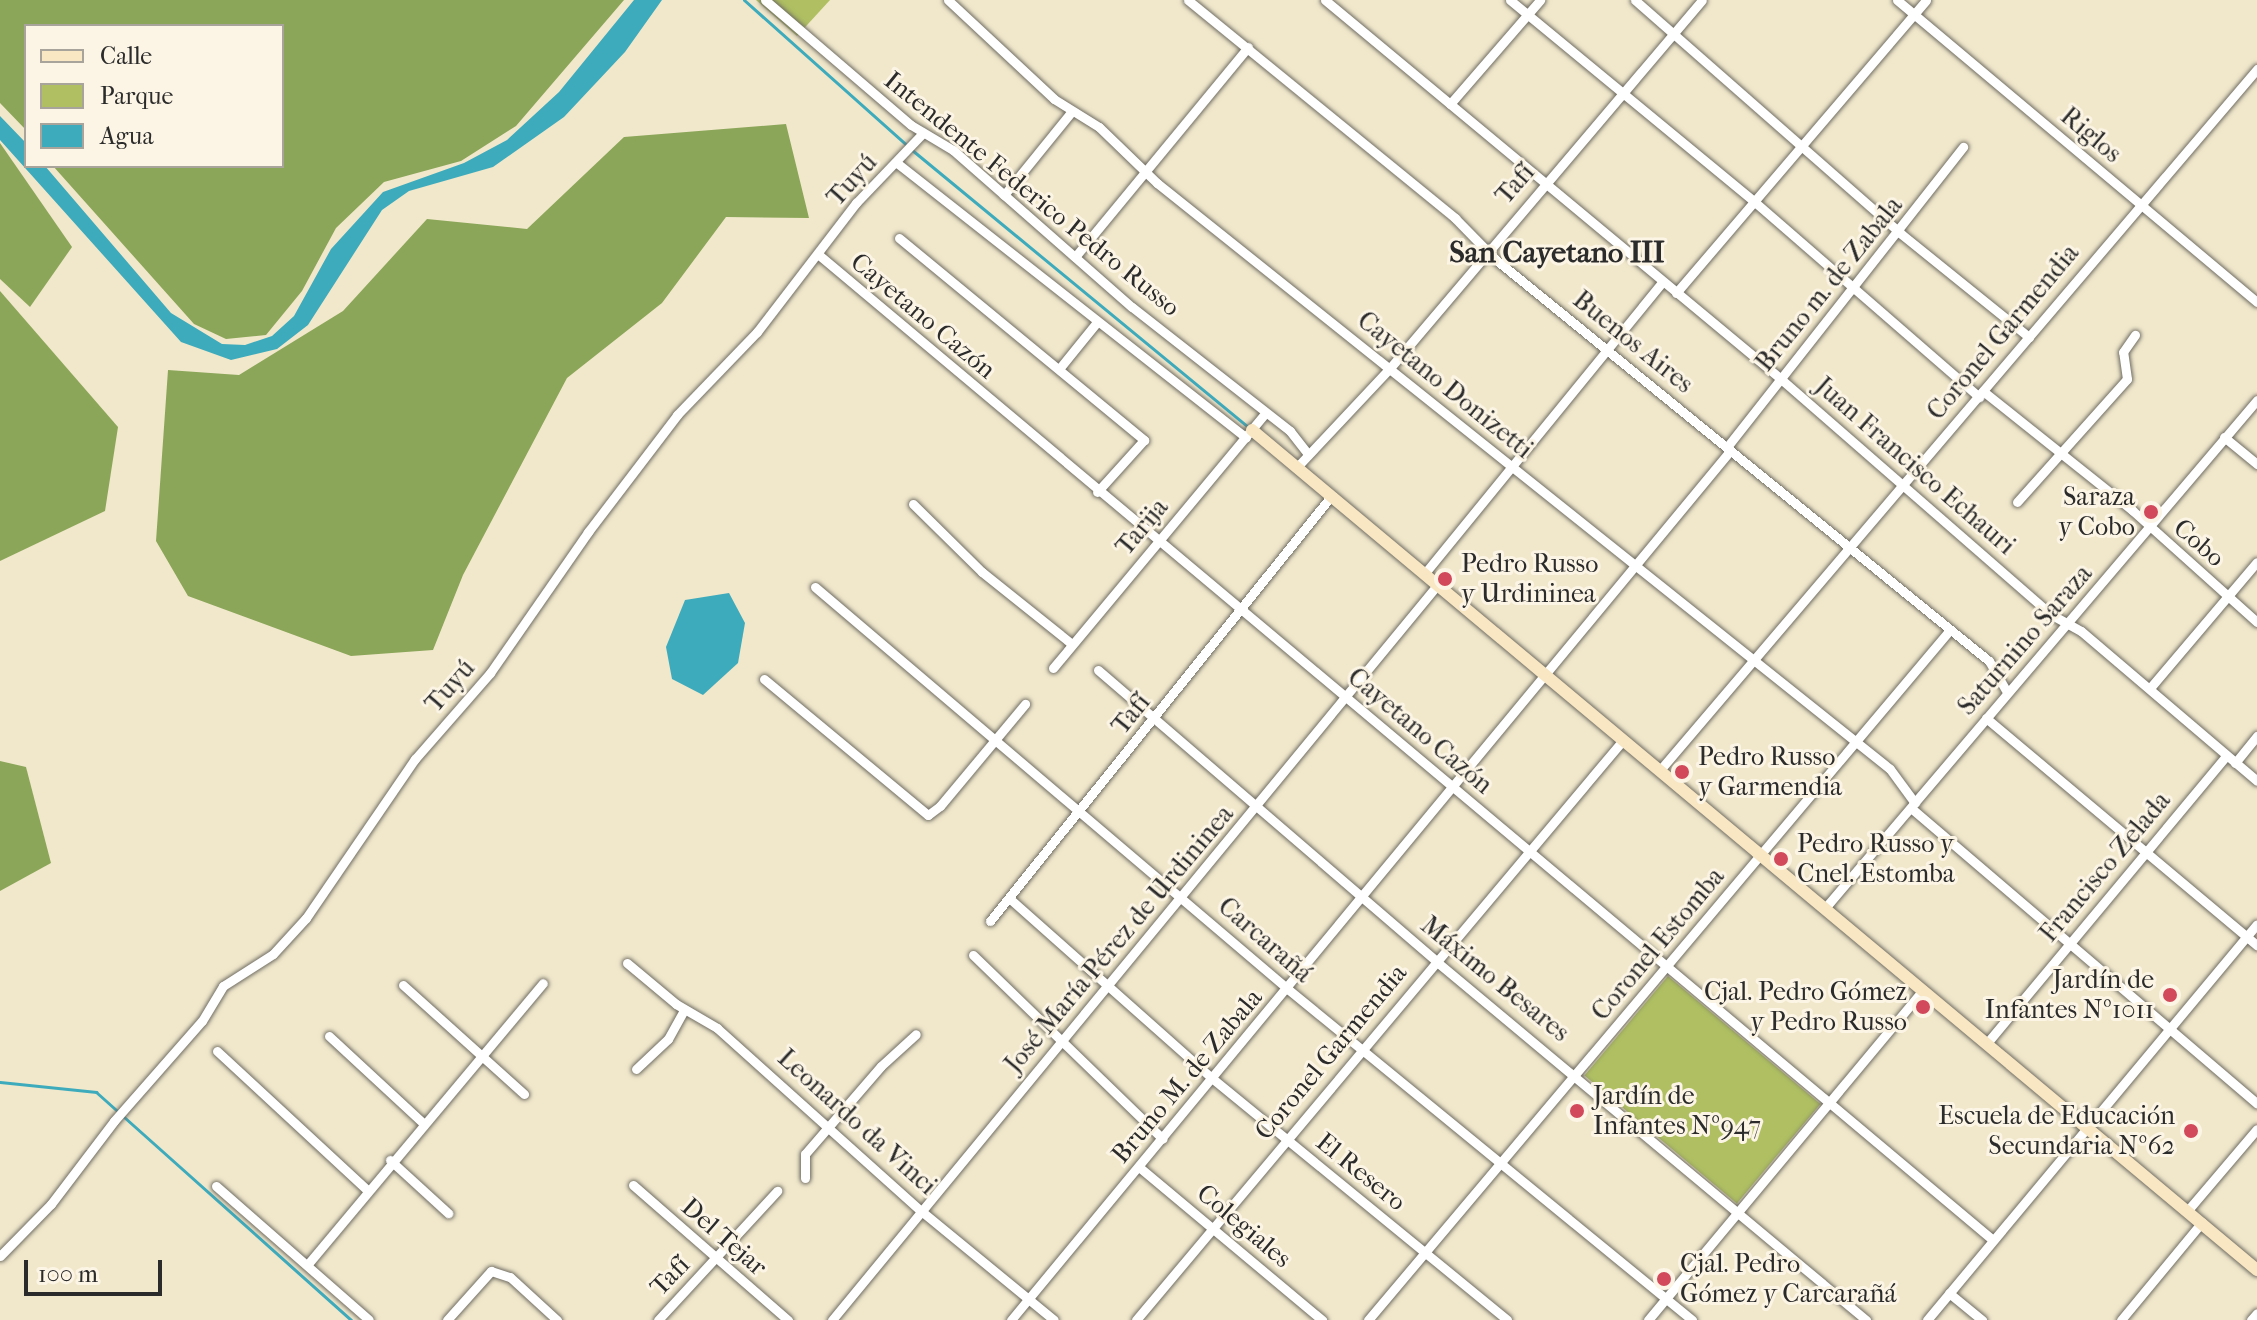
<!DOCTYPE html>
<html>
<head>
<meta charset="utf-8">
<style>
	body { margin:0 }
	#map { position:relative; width:2257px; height:1320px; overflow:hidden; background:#f1e8cc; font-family:"IM FELL French Canon",serif }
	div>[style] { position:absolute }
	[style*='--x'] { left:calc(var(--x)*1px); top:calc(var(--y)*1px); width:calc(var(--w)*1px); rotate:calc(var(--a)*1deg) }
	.green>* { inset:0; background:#afbf62; transform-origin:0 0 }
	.forest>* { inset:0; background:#8ba658 }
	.water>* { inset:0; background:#3eabbc }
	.stream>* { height:3px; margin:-1.5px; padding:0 1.5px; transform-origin:1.5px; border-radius:1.5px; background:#3eabbc }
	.roads { filter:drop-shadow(0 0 2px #706d63) drop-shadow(0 0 2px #706d63) }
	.street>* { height:9px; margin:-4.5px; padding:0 4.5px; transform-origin:4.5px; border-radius:4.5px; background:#fff }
	.secondary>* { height:12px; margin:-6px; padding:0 6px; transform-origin:6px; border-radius:6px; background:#f9e7c3 }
	.dots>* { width:22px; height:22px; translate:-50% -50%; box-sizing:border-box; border:4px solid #fcf5e5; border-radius:50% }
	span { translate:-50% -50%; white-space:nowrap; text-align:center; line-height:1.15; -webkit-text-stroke:6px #fcf5e5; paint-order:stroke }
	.street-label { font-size:26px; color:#2b2b2b }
	.poi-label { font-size:26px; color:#2b2b2b }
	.right { translate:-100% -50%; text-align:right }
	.left { translate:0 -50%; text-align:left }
	.quarter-label { font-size:30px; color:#2b2b2b; font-weight:700 }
	.legend { position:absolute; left:24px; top:24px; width:260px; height:144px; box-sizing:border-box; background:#fcf5e5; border:2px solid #a8a49b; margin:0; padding:10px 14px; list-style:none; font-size:24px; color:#2b2b2b }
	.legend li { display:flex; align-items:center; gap:16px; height:40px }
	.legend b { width:40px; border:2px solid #a8a49b }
	.scale { position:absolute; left:24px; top:1260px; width:138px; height:36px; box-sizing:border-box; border:4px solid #2b2b2b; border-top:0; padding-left:10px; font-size:24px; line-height:28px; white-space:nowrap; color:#2b2b2b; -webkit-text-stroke:6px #fcf5e5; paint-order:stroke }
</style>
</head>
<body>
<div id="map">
	<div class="green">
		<div style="clip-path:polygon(756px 0,830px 0,797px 36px)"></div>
		<div style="left:1668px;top:976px;width:199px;height:130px;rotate:40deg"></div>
	</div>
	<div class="forest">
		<div style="clip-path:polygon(0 0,624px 0,516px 126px,461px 161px,384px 182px,336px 228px,302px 291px,266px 335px,226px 339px,194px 324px,53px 166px,282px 166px,282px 26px,26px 26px,26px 130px,0 103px)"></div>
		<div style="clip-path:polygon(786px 124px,809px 218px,726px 217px,662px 303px,567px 378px,463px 575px,433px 650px,351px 656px,188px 596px,156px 541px,168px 370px,239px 375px,343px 311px,427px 219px,527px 229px,624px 137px)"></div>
		<div style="clip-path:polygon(0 143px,72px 247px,30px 307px,0 279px)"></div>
		<div style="clip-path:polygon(0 291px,118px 427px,105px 511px,0 561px)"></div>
		<div style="clip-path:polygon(0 761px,26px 767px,51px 863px,0 891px)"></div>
	</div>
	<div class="water">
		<div style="clip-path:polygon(634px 0,662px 0,625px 52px,564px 117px,493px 167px,409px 191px,382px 210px,308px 325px,277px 349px,231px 360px,181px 342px,0 140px,0 116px,26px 143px,26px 166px,45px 166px,171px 313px,222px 344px,245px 345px,272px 336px,294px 316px,331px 249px,383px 192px,464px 163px,507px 140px,559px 92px)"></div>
		<div style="clip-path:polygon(729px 593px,745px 623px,738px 663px,703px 695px,672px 679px,666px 647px,685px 600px)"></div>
	</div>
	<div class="stream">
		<div style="--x:744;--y:0;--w:218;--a:41.7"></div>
		<div style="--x:912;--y:150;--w:437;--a:39.5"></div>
		<div style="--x:0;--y:1082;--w:97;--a:5.9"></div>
		<div style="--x:96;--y:1092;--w:342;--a:41.8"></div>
	</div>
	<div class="roads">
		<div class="street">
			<div style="--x:765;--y:0;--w:192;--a:40.6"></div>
			<div style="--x:911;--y:125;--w:49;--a:30.8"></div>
			<div style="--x:953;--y:150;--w:238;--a:41.3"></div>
			<div style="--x:1132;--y:307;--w:201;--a:38.1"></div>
			<div style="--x:1290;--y:431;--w:28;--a:52"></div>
			<div style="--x:948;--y:0;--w:145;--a:43"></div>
			<div style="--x:1054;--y:99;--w:53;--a:31.9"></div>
			<div style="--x:1099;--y:127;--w:81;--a:44"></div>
			<div style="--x:1157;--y:183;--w:938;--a:38.64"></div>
			<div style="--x:1890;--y:769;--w:42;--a:53.7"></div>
			<div style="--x:1188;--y:0;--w:345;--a:39.2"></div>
			<div style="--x:1455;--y:218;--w:57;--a:45.7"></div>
			<div style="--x:1495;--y:259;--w:637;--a:39.14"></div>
			<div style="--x:1989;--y:661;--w:36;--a:60"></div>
			<div style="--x:1325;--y:0;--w:593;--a:39.73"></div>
			<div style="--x:1781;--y:379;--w:359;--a:41.1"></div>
			<div style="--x:2052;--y:615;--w:33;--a:29"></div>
			<div style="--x:2081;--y:631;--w:231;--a:40.4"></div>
			<div style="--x:1510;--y:0;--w:319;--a:39.5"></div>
			<div style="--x:1756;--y:203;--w:296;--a:41"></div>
			<div style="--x:1635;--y:0;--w:353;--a:41.3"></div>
			<div style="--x:1900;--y:233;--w:166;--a:38.9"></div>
			<div style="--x:1897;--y:0;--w:470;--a:40"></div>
			<div style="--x:1450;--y:104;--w:138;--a:-49.1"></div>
			<div style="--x:897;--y:163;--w:444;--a:38.2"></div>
			<div style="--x:1004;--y:195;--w:108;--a:-51"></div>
			<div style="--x:899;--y:238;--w:318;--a:39.5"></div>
			<div style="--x:1144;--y:440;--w:70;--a:132.1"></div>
			<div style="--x:819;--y:255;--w:1532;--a:40"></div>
			<div style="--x:1075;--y:257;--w:272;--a:-50.5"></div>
			<div style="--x:1676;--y:293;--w:385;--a:-49.5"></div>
			<div style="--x:1059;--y:369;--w:60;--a:-51"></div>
			<div style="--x:1983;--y:391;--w:191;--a:38.6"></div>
			<div style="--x:2132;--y:510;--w:168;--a:41.9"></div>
			<div style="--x:2224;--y:437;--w:43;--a:39.3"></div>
			<div style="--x:1727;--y:447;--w:382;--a:-51.8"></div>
			<div style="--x:1297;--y:467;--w:136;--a:-46.8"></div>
			<div style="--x:1390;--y:368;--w:482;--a:-49.7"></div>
			<div style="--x:2017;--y:502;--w:165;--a:-48.2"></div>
			<div style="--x:2127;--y:379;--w:27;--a:-98"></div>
			<div style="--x:2123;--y:352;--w:21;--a:-55"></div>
			<div style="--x:913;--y:504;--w:97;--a:44.6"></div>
			<div style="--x:982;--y:572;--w:115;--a:38.7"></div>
			<div style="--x:1425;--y:573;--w:375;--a:-50.8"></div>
			<div style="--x:815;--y:587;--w:622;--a:40.37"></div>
			<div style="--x:1289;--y:990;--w:521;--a:39.31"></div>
			<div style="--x:1053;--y:668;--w:331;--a:-50.2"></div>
			<div style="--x:1098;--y:670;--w:447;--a:40.7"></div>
			<div style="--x:1437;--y:962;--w:559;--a:39.84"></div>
			<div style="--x:764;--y:679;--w:213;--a:39.7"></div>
			<div style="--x:928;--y:815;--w:15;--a:-37"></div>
			<div style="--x:940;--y:806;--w:133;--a:-50.2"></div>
			<div style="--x:2150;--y:688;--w:165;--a:-49.7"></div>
			<div style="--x:1986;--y:718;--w:354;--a:40"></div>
			<div style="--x:2235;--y:763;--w:35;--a:-51"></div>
			<div style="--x:1660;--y:770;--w:921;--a:-49.58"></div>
			<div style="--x:1911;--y:808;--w:455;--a:40.5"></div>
			<div style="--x:1009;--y:898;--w:273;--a:41.6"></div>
			<div style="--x:1213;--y:1079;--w:380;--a:39.3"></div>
			<div style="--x:1825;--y:908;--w:667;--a:-49.62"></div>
			<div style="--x:990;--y:921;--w:546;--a:-51.24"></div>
			<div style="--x:973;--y:955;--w:264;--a:44.1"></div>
			<div style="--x:627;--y:963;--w:64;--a:39.9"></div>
			<div style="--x:676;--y:1004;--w:48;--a:30.3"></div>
			<div style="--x:717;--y:1028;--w:273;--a:41.9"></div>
			<div style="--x:920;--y:1210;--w:173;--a:39.4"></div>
			<div style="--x:403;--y:985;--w:163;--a:42"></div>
			<div style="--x:329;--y:1036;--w:127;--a:42.8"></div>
			<div style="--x:1987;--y:1043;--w:373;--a:-50.2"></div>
			<div style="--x:217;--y:1051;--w:203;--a:42.8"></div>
			<div style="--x:636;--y:1069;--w:44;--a:-43.2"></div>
			<div style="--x:668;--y:1039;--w:33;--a:-61"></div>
			<div style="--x:390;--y:1160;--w:79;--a:42.4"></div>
			<div style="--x:1139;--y:1167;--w:239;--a:39.9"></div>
			<div style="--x:805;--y:1178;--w:24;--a:-90"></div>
			<div style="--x:805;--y:1154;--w:116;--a:-49.2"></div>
			<div style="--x:881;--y:1066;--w:47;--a:-42.4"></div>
			<div style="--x:633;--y:1185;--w:206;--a:41.1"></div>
			<div style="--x:216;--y:1186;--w:203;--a:41.2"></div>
			<div style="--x:2188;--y:1210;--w:106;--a:-49.6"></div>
			<div style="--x:0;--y:1256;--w:73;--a:-45.6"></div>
			<div style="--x:51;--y:1204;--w:104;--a:-52.8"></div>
			<div style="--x:114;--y:1121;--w:133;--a:-48.7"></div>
			<div style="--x:202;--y:1021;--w:41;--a:-59"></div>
			<div style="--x:223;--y:986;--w:59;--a:-32.6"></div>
			<div style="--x:273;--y:954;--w:49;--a:-47.5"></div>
			<div style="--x:306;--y:918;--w:193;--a:-55.6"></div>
			<div style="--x:415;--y:759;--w:114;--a:-48.9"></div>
			<div style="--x:490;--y:673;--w:172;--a:-55.2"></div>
			<div style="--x:588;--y:532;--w:147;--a:-52.7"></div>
			<div style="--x:677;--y:415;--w:115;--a:-46.1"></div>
			<div style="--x:757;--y:332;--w:163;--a:-52.5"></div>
			<div style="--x:856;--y:203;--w:97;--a:-46.3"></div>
			<div style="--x:308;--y:1264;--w:366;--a:-50.1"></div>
			<div style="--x:1949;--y:1293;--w:43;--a:39.3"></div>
			<div style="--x:447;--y:1320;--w:66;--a:-48.1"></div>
			<div style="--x:491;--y:1271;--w:20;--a:18"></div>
			<div style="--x:510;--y:1277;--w:64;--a:42.5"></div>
			<div style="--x:658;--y:1320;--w:176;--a:-47.3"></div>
			<div style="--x:832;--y:1320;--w:953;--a:-50.53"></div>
			<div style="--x:1011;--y:1320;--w:1128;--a:-50.4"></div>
			<div style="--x:1136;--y:1320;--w:757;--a:-49.98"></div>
			<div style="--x:1368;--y:1320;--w:901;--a:-49.86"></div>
			<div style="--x:1648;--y:1320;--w:430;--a:-50.2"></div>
			<div style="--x:1927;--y:1320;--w:515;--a:-50.19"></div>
			<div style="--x:2121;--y:1320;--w:127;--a:-50.4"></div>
			<div style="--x:2251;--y:1320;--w:9;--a:-49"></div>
		</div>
		<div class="secondary">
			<div style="--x:1252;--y:430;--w:1310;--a:39.89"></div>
		</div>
	</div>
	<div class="dots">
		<div style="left:2151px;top:512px;background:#d1495b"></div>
		<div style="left:1445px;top:579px;background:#d1495b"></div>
		<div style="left:1682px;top:772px;background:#d1495b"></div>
		<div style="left:1781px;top:859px;background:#d1495b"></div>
		<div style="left:2170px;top:995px;background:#d1495b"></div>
		<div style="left:1923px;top:1007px;background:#d1495b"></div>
		<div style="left:1577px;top:1111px;background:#d1495b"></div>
		<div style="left:2191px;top:1131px;background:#d1495b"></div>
		<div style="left:1664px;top:1279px;background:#d1495b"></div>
	</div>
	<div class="street-label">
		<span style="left:2091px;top:135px;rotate:40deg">Riglos</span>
		<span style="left:852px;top:180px;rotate:-48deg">Tuyú</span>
		<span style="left:1515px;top:184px;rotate:-49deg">Tafí</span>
		<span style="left:1032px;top:194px;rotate:39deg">Intendente Federico Pedro Russo</span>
		<span style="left:1829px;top:284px;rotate:-51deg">Bruno m. de Zabala</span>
		<span style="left:923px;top:316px;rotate:40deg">Cayetano Cazón</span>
		<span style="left:2003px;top:332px;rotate:-50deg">Coronel Garmendia</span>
		<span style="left:1633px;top:342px;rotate:39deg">Buenos Aires</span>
		<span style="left:1445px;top:385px;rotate:39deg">Cayetano Donizetti</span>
		<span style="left:1915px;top:466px;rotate:41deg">Juan Francisco Echauri</span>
		<span style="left:1142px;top:527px;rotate:-50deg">Tarija</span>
		<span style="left:2199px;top:543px;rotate:41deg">Cobo</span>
		<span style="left:2025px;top:640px;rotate:-49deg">Saturnino Saraza</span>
		<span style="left:450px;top:686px;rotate:-49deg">Tuyú</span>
		<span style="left:1131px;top:714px;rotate:-51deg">Tafí</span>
		<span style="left:1420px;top:731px;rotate:40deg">Cayetano Cazón</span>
		<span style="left:2105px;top:867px;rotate:-50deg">Francisco Zelada</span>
		<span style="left:1119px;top:939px;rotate:-50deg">José María Pérez de Urdininea</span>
		<span style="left:1265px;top:940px;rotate:41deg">Carcarañá</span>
		<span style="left:1658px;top:944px;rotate:-50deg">Coronel Estomba</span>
		<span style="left:1495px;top:979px;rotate:39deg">Máximo Besares</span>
		<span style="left:1331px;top:1052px;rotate:-50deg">Coronel Garmendia</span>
		<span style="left:1187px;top:1076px;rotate:-50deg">Bruno M. de Zabala</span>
		<span style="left:857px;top:1122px;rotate:42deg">Leonardo da Vinci</span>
		<span style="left:1361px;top:1172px;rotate:39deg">El Resero</span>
		<span style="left:1244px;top:1226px;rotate:40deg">Colegiales</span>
		<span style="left:724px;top:1237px;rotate:41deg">Del Tejar</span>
		<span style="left:670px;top:1276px;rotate:-46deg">Tafí</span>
	</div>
	<div class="poi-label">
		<span class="right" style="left:2135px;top:512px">Saraza<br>y Cobo</span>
		<span class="left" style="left:1461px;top:579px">Pedro Russo<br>y Urdininea</span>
		<span class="left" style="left:1698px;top:772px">Pedro Russo<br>y Garmendia</span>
		<span class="left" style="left:1797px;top:859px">Pedro Russo y<br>Cnel. Estomba</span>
		<span class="right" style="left:2154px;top:995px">Jardín de<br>Infantes Nº1011</span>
		<span class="right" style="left:1907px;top:1007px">Cjal. Pedro Gómez<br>y Pedro Russo</span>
		<span class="left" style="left:1593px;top:1111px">Jardín de<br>Infantes Nº947</span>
		<span class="right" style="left:2175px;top:1131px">Escuela de Educación<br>Secundaria Nº62</span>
		<span class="left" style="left:1680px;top:1279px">Cjal. Pedro<br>Gómez y Carcarañá</span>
	</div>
	<div class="quarter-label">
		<span style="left:1557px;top:253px">San Cayetano III</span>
	</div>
	<ul class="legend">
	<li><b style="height:10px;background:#f9e7c3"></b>Calle</li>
	<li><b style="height:22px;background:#afbf62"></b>Parque</li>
	<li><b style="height:22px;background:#3eabbc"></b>Agua</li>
	</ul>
	<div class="scale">100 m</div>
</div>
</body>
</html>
